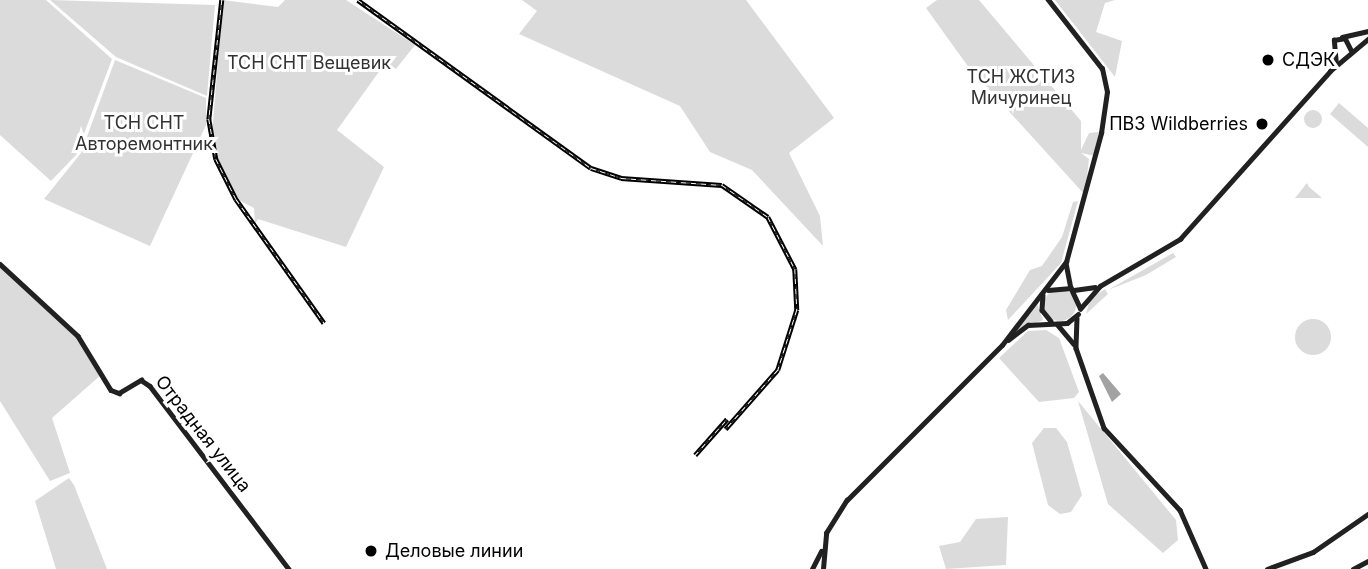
<!DOCTYPE html>
<html>
<head>
<meta charset="utf-8">
<style>
	body { margin:0 }
	#map { position:relative; width:1368px; height:569px; overflow:hidden; background:#fff; font-family:Inter,sans-serif }
	div>[style] { position:absolute }
	[style*='--x'] { left:calc(var(--x)*1px); top:calc(var(--y)*1px); width:calc(var(--w)*1px); rotate:calc(var(--a)*1deg) }
	.green>* { inset:0; background:#dbdbdb }
	.round { border-radius:50% }
	.water>* { inset:0; background:#a2a2a2 }
	.secondary>* { height:4.5px; margin:-2.25px; padding:0 2.25px; transform-origin:2.25px; border-radius:2.25px; background:#212121 }
	.rail>* { height:4.5px; margin-top:-2.25px; transform-origin:0; background:repeating-linear-gradient(90deg,#fff 0 5px,#000 0 10px); box-sizing:border-box; border-block:2px solid #000 }
	.dots>* { width:19px; height:19px; translate:-50% -50%; box-sizing:border-box; border:4px solid #fff; border-radius:50% }
	span { translate:-50% -50%; white-space:nowrap; text-align:center; line-height:1.15; -webkit-text-stroke:6px #fff; paint-order:stroke }
	.poi-label { font-size:18px; color:#000 }
	.left { translate:0 -50%; text-align:left }
	.right { translate:-100% -50%; text-align:right }
	.park-label { font-size:18px; color:#323232 }
	.street-label { font-size:18px; color:#000 }
</style>
</head>
<body>
<div id="map">
	<div class="green">
		<div style="clip-path:polygon(0 0,46px 0,112px 59px,76px 155px,51px 181px,0 135px)"></div>
		<div style="clip-path:polygon(50px 0,215px 5px,207px 96px,116px 57px)"></div>
		<div style="clip-path:polygon(223px 0,278px 7px,285px 0,346px 0,415px 45px,396px 69px,386px 62px,337px 130px,384px 167px,346px 247px,258px 219px,255px 224px,254px 208px,233px 197px,221px 174px,211px 146px)"></div>
		<div style="clip-path:polygon(522px 0,746px 0,834px 118px,789px 153px,820px 216px,823px 246px,752px 170px,710px 152px,680px 106px,519px 34px,537px 11px)"></div>
		<div style="clip-path:polygon(937px 0,979px 0,1081px 121px,1081px 150px,1089px 133px,1099px 132px,1095px 156px,1081px 153px,1089px 159px,1085px 195px,967px 65px,926px 8px)"></div>
		<div style="clip-path:polygon(1055px 0,1115px 0,1105px 3px,1096px 32px,1122px 41px,1115px 77px)"></div>
		<div style="clip-path:polygon(115px 60px,206px 98px,206px 125px,150px 246px,44px 199px,81px 153px)"></div>
		<div style="clip-path:polygon(1339px 103px,1368px 128px,1368px 147px,1330px 114px)"></div>
		<div class="round" style="left:1304px;top:110px;width:18px;height:18px"></div>
		<div style="clip-path:polygon(1307px 183px,1309px 187px,1322px 198px,1295px 198px)"></div>
		<div style="clip-path:polygon(1078px 201px,1061px 263px,1008px 320px,1006px 310px,1030px 270px,1042px 266px,1062px 237px,1073px 202px)"></div>
		<div style="clip-path:polygon(1173px 253px,1176px 257px,1146px 275px,1108px 290px)"></div>
		<div style="clip-path:polygon(0 264px,78px 336px,102px 374px,52px 418px,70px 473px,50px 481px,0 401px)"></div>
		<div class="round" style="left:1044px;top:289px;width:32px;height:32px"></div>
		<div style="clip-path:polygon(1105px 289px,1108px 294px,1086px 314px,1090px 299px)"></div>
		<div style="clip-path:polygon(1037px 303px,1043px 320px,1012px 334px)"></div>
		<div class="round" style="left:1295px;top:319px;width:36px;height:36px"></div>
		<div style="clip-path:polygon(1046px 330px,1059px 338px,1079px 392px,1074px 398px,1039px 402px,999px 358px,1028px 331px)"></div>
		<div style="clip-path:polygon(1078px 401px,1176px 520px,1178px 540px,1163px 553px,1108px 504px)"></div>
		<div style="clip-path:polygon(1044px 428px,1056px 428px,1067px 442px,1082px 495px,1071px 512px,1060px 514px,1048px 505px,1032px 443px)"></div>
		<div style="clip-path:polygon(69px 478px,74px 485px,107px 569px,56px 569px,35px 501px)"></div>
		<div style="clip-path:polygon(1008px 517px,1006px 565px,946px 569px,939px 546px,960px 542px,976px 519px)"></div>
	</div>
	<div class="water">
		<div style="clip-path:polygon(1103px 373px,1121px 394px,1112px 402px,1099px 376px)"></div>
	</div>
	<div class="secondary">
		<div style="--x:1342;--y:37;--w:27;--a:-13"></div>
		<div style="--x:1336;--y:65;--w:25;--a:-95"></div>
		<div style="--x:1334;--y:40;--w:11;--a:-10"></div>
		<div style="--x:1345;--y:38;--w:13;--a:63"></div>
		<div style="--x:1066;--y:263;--w:25;--a:79"></div>
		<div style="--x:0;--y:264;--w:106;--a:42.7"></div>
		<div style="--x:78;--y:336;--w:63;--a:58.6"></div>
		<div style="--x:111;--y:390;--w:9;--a:21"></div>
		<div style="--x:119;--y:393;--w:26;--a:-31"></div>
		<div style="--x:141;--y:380;--w:11;--a:34"></div>
		<div style="--x:150;--y:386;--w:230;--a:52.8"></div>
		<div style="--x:1048;--y:290;--w:23;--a:-5"></div>
		<div style="--x:1071;--y:288;--w:21;--a:65"></div>
		<div style="--x:1074;--y:290;--w:21;--a:-8"></div>
		<div style="--x:1043;--y:295;--w:15;--a:94"></div>
		<div style="--x:1042;--y:310;--w:14;--a:51"></div>
		<div style="--x:1080;--y:309;--w:30;--a:-49"></div>
		<div style="--x:1100;--y:286;--w:93;--a:-30.4"></div>
		<div style="--x:1180;--y:239;--w:225;--a:-48.2"></div>
		<div style="--x:1330;--y:71;--w:50;--a:-40.1"></div>
		<div style="--x:1077;--y:318;--w:30;--a:92"></div>
		<div style="--x:1076;--y:348;--w:85;--a:70.7"></div>
		<div style="--x:1104;--y:428;--w:112;--a:47.2"></div>
		<div style="--x:1180;--y:510;--w:64;--a:66.2"></div>
		<div style="--x:1057;--y:324;--w:26;--a:50"></div>
		<div style="--x:1008;--y:340;--w:25;--a:-37"></div>
		<div style="--x:1028;--y:325;--w:39;--a:-3"></div>
		<div style="--x:1067;--y:323;--w:14;--a:-39"></div>
		<div style="--x:1002;--y:345;--w:105;--a:-52.4"></div>
		<div style="--x:1066;--y:262;--w:134;--a:-74.8"></div>
		<div style="--x:1101;--y:133;--w:41;--a:-81.7"></div>
		<div style="--x:1107;--y:92;--w:24;--a:-102"></div>
		<div style="--x:1102;--y:69;--w:88;--a:-128"></div>
		<div style="--x:812;--y:569;--w:20;--a:-63"></div>
		<div style="--x:823;--y:569;--w:36;--a:-85"></div>
		<div style="--x:826;--y:533;--w:39;--a:-58"></div>
		<div style="--x:847;--y:500;--w:219;--a:-45"></div>
		<div style="--x:1267;--y:569;--w:49;--a:-20.3"></div>
		<div style="--x:1313;--y:552;--w:67;--a:-34.6"></div>
		<div style="--x:1353;--y:569;--w:17;--a:-28"></div>
	</div>
	<div class="rail">
		<div style="--x:222;--y:0;--w:120;--a:96.2"></div>
		<div style="--x:209;--y:119;--w:41;--a:80.1"></div>
		<div style="--x:216;--y:159;--w:45;--a:63.4"></div>
		<div style="--x:236;--y:199;--w:152;--a:54.6"></div>
		<div style="--x:358;--y:0;--w:287;--a:35.8"></div>
		<div style="--x:591;--y:168;--w:32;--a:18"></div>
		<div style="--x:621;--y:178;--w:101;--a:4"></div>
		<div style="--x:722;--y:185;--w:56;--a:34.8"></div>
		<div style="--x:768;--y:217;--w:59;--a:62.6"></div>
		<div style="--x:795;--y:269;--w:41;--a:87.2"></div>
		<div style="--x:797;--y:310;--w:63;--a:107.6"></div>
		<div style="--x:778;--y:370;--w:79;--a:131.4"></div>
		<div style="--x:695;--y:455;--w:48;--a:-48.4"></div>
	</div>
	<div class="dots">
		<div style="left:1268px;top:60px;background:#000"></div>
		<div style="left:1262px;top:124px;background:#000"></div>
		<div style="left:371px;top:551px;background:#000"></div>
	</div>
	<div class="poi-label">
		<span class="left" style="left:1282px;top:60px">СДЭК</span>
		<span class="right" style="left:1248px;top:124px">ПВЗ Wildberries</span>
		<span class="left" style="left:385px;top:551px">Деловые линии</span>
	</div>
	<div class="park-label">
		<span style="left:309px;top:63px">ТСН СНТ Вещевик</span>
		<span style="left:1021px;top:88px">ТСН ЖСТИЗ<br>Мичуринец</span>
		<span style="left:144px;top:134px">ТСН СНТ<br>Авторемонтник</span>
	</div>
	<div class="street-label">
		<span style="left:203px;top:434px;rotate:52deg">Отрадная улица</span>
	</div>
</div>
</body>
</html>
